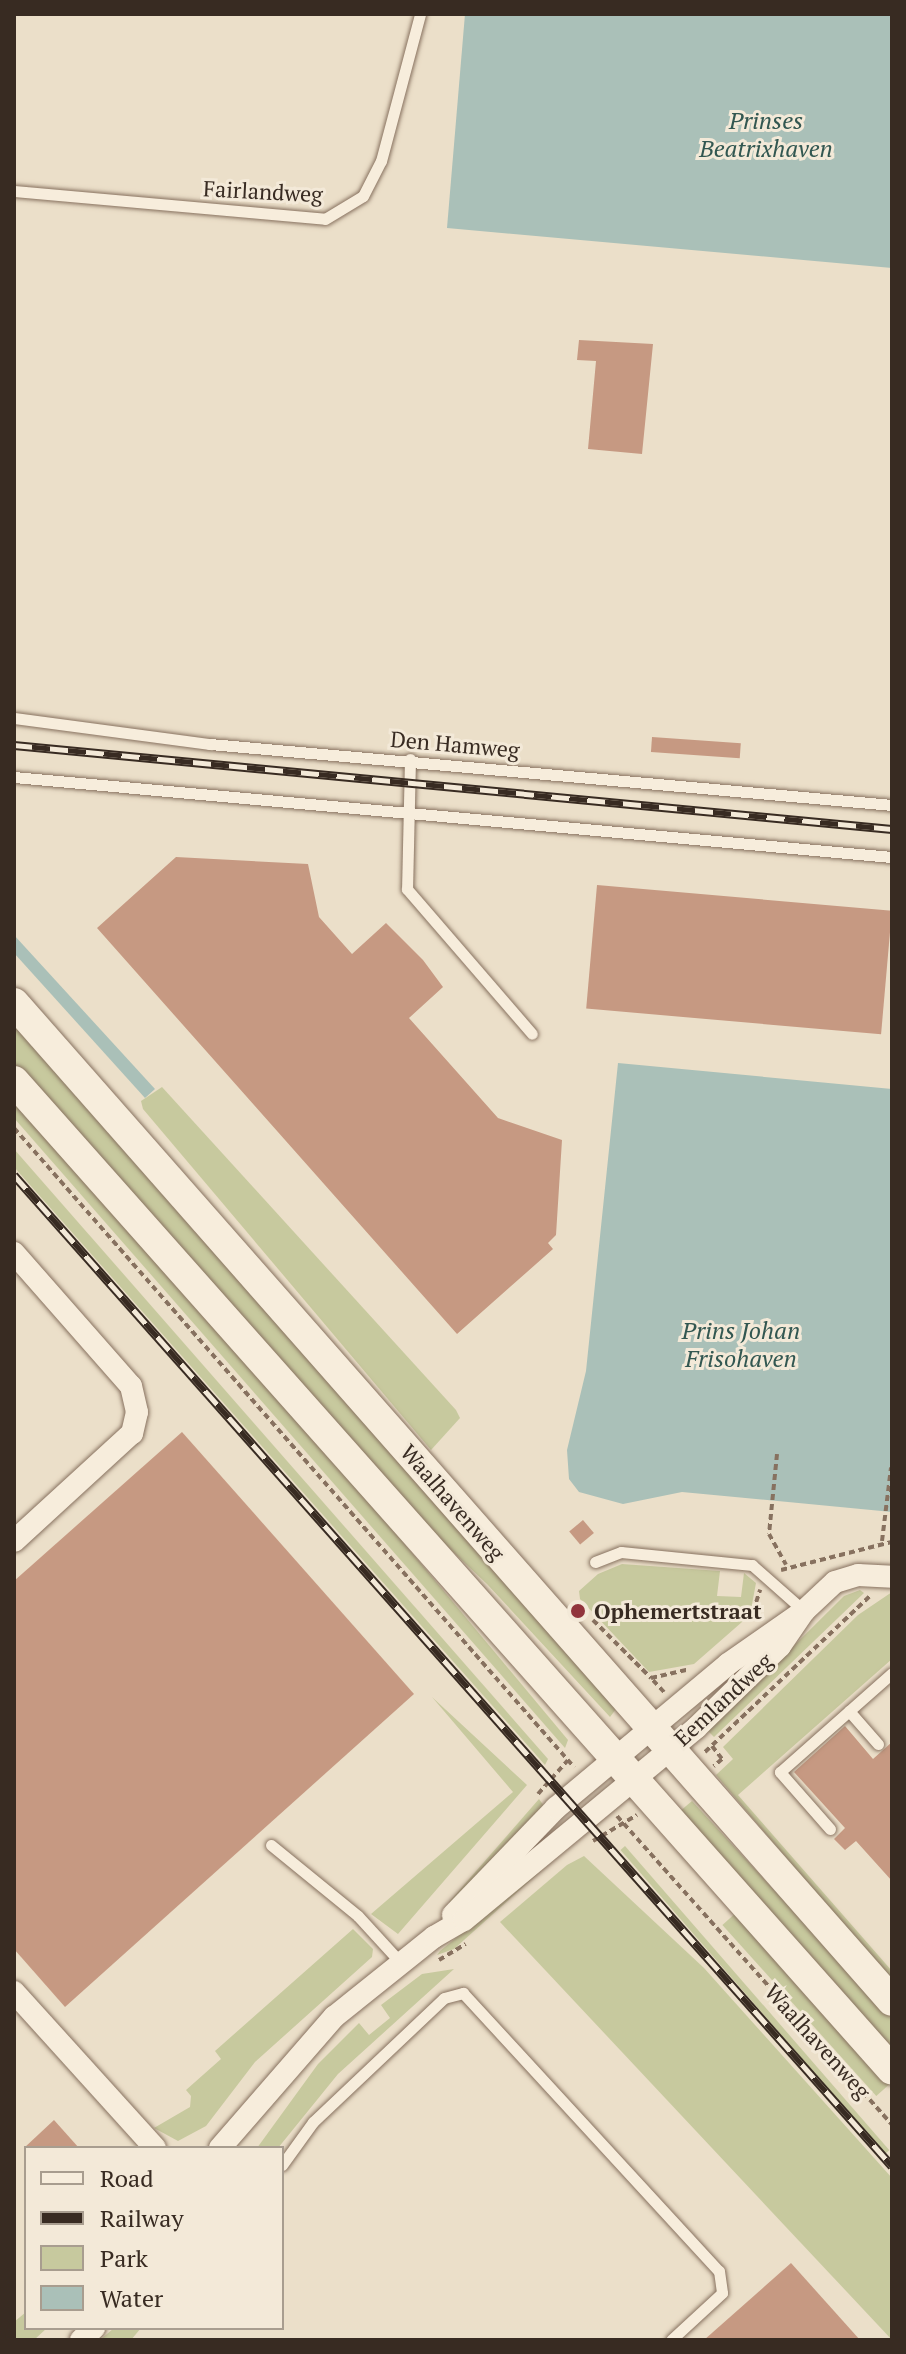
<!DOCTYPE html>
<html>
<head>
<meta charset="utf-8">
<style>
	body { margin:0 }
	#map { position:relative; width:906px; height:2354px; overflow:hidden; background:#ebdfc9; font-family:"PT Serif",serif }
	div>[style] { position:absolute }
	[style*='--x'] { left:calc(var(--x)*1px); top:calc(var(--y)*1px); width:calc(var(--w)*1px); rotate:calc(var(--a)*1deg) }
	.green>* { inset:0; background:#c7c99e; transform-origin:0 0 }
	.water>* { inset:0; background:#aac0b8 }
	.building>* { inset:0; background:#c69982; transform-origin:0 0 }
	.path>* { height:4px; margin-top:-2px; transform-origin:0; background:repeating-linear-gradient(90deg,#87715f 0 6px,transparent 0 10px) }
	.roads { filter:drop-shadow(0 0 2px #87715f) drop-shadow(0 0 2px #87715f) }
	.lane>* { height:11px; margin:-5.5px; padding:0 5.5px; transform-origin:5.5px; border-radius:5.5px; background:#f7eddc }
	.street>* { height:22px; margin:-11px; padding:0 11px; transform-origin:11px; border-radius:11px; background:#f7eddc }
	.secondary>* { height:30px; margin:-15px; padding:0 15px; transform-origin:15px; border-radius:15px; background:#f7eddc }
	.rail>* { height:9px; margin-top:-4.5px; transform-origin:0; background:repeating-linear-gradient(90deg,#f3e9d8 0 18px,#382b22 0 36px); box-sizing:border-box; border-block:2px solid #382b22 }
	.dots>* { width:22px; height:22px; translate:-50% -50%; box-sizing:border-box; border:4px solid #f3e9d8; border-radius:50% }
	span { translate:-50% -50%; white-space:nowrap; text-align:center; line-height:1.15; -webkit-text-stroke:6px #f3e9d8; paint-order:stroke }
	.street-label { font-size:22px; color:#382b22 }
	.poi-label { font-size:22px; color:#382b22; font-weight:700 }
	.left { translate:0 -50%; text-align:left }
	.water-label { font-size:24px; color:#325751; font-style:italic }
	.frame { position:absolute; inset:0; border:16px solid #382b22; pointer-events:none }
	.legend { position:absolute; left:24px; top:2146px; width:260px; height:184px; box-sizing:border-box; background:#f3e9d8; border:2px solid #a89d8f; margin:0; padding:10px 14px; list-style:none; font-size:24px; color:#382b22 }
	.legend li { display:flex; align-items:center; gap:16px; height:40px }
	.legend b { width:40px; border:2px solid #a89d8f }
</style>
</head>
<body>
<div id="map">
	<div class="green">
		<div style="clip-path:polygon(14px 1020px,616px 1709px,610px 1717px,487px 1584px,416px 1517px,14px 1064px)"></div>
		<div style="clip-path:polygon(162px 1087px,456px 1410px,460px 1418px,431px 1450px,143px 1109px,141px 1101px)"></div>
		<div style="clip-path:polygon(14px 1099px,363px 1494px,568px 1740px,565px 1748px,14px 1118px)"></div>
		<div style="clip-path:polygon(14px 1149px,548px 1759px,545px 1765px,14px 1167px)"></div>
		<div style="clip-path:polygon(622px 1564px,720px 1571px,717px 1596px,741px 1597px,744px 1573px,756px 1583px,750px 1615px,694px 1664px,649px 1672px,580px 1599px,579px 1591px,598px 1574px)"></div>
		<div style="clip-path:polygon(860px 1590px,864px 1593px,714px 1737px,708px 1731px,844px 1596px)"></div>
		<div style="clip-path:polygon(892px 1592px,892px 1659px,738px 1795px,892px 1971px,892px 1983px,716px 1775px,733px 1759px,723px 1747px,858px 1615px)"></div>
		<div style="clip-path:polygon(432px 1697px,527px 1785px,398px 1934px,371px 1914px,513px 1792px)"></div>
		<div style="clip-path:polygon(539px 1799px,544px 1806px,451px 1904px,449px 1902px)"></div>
		<div style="clip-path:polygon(692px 1801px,892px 2018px,892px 2049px,679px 1812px)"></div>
		<div style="clip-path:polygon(573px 1842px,454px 1949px,437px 1955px,440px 1951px)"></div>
		<div style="left:625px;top:1846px;width:403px;height:6px;rotate:49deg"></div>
		<div style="clip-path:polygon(584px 1856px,704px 1968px,892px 2178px,892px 2340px,500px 1922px,567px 1865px)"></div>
		<div style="left:738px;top:1911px;width:230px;height:21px;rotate:48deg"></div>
		<div style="clip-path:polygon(353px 1929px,373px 1949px,372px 1957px,255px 2062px,206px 2126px,178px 2141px,154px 2128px,190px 2107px,191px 2096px,186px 2090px,221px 2059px,215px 2051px)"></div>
		<div style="clip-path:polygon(454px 1969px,338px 2074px,278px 2148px,257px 2148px,318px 2064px,359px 2023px,369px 2035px,390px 2018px,381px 2005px,422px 1974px)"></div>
		<div style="clip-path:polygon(26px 2312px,26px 2328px,47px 2328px,34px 2340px,14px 2340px,14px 2322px)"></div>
		<div style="clip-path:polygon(114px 2328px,141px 2328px,131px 2340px,100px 2340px)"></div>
	</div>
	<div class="water">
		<div style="clip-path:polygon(465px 14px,892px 14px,892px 268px,447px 228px)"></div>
		<div style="clip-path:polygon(14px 935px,155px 1089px,145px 1098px,14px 953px)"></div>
		<div style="clip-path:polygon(618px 1063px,892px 1089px,892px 1512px,682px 1492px,623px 1504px,579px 1492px,569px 1479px,567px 1450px,586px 1371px)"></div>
	</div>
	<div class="building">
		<div style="clip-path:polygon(579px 340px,653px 344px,642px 454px,588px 449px,596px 361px,577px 360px)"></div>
		<div style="left:652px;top:737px;width:89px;height:15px;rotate:4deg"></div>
		<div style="clip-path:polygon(176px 857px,308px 864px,319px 917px,352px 954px,386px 923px,423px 960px,443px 987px,409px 1018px,498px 1118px,562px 1140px,556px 1235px,548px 1243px,553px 1249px,457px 1334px,97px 928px)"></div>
		<div style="left:597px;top:885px;width:296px;height:124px;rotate:5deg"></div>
		<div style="clip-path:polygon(182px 1432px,414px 1694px,65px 2007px,14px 1949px,14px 1581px)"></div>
		<div style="left:583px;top:1520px;width:17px;height:18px;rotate:50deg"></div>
		<div style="clip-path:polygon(845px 1726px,873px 1759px,892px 1742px,892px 1881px,856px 1841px,845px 1850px,834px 1839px,845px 1828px,794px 1772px)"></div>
		<div style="clip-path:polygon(54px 2120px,79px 2148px,24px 2148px)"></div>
		<div style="clip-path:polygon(791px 2263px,860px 2340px,704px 2340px)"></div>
	</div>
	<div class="path">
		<div style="--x:14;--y:1128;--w:850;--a:48.77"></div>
		<div style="--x:777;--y:1454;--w:80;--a:95.7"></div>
		<div style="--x:769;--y:1534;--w:35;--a:61"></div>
		<div style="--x:882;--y:1541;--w:74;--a:-83"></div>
		<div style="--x:781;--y:1570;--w:114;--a:-14.2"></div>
		<div style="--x:593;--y:1620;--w:82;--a:45"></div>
		<div style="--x:750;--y:1621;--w:33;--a:-72"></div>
		<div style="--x:664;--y:1692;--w:19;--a:-133"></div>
		<div style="--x:651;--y:1678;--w:37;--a:-13"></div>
		<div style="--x:712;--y:1746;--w:16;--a:52"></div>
		<div style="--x:722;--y:1759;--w:11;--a:139"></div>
		<div style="--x:705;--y:1752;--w:227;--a:-43.4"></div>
		<div style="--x:538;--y:1794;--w:45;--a:-48.6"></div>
		<div style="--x:617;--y:1816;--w:414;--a:48.3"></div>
		<div style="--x:593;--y:1841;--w:51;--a:-30.6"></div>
		<div style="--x:439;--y:1960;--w:31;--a:-31"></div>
	</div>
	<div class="roads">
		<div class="lane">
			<div style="--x:14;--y:191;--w:312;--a:5.1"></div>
			<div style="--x:325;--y:219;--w:44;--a:-31.2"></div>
			<div style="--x:363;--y:196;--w:39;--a:-63"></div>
			<div style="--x:381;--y:161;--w:152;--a:-75.1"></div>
			<div style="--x:14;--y:718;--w:198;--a:7.6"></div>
			<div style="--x:210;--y:744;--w:685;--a:5.11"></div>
			<div style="--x:410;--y:759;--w:130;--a:91.3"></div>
			<div style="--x:407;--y:889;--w:191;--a:49.2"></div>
			<div style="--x:14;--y:777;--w:882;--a:5.21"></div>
			<div style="--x:595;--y:1562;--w:28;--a:-21"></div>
			<div style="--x:621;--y:1552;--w:132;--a:5.7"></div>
			<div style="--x:752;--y:1565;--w:69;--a:41.5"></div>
			<div style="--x:849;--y:1711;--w:44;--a:48.7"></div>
			<div style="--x:830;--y:1829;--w:76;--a:-131.3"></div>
			<div style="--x:780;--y:1772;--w:149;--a:-41.5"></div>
			<div style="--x:271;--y:1845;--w:112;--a:39.2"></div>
			<div style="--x:358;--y:1916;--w:65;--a:47.5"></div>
			<div style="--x:282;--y:2165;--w:53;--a:-54.2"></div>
			<div style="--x:313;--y:2122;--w:180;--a:-43.4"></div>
			<div style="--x:444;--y:1998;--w:20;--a:-15"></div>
			<div style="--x:463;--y:1993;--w:378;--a:47.4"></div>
			<div style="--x:719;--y:2271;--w:22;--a:82"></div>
			<div style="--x:722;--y:2293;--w:69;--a:137.3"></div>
		</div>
		<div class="street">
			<div style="--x:14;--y:1253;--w:177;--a:48.7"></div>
			<div style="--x:131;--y:1386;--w:27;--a:77"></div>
			<div style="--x:137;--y:1412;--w:22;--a:103"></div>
			<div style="--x:132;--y:1433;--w:160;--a:137.5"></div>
			<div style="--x:453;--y:1915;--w:149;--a:-46.1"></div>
			<div style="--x:556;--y:1808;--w:224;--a:-39.9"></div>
			<div style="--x:728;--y:1664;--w:93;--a:-34.9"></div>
			<div style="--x:804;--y:1611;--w:42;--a:-43.1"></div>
			<div style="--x:835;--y:1582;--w:24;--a:-17"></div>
			<div style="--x:858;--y:1575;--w:34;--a:3"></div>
			<div style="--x:14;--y:1992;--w:210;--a:47.9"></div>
			<div style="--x:220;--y:2148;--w:174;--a:-49"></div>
			<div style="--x:334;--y:2017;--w:128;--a:-38.7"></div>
			<div style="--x:434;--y:1937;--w:34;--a:-30"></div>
			<div style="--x:464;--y:1920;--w:301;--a:-39.6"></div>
			<div style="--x:696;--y:1728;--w:117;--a:-44.3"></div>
			<div style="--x:780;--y:1646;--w:42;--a:-55.6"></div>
			<div style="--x:81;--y:2340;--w:18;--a:-43"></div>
		</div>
		<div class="secondary">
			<div style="--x:14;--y:1003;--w:1329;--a:48.66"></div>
			<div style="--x:14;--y:1081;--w:1322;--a:48.4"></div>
		</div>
	</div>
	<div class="rail">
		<div style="--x:14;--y:745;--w:882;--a:5.46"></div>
		<div style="--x:14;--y:1175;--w:1324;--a:48.46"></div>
	</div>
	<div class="dots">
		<div style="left:578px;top:1611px;background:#91343c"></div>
	</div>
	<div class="street-label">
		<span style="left:263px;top:191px;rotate:3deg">Fairlandweg</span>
		<span style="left:455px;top:744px;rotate:5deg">Den Hamweg</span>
		<span style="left:453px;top:1502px;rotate:49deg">Waalhavenweg</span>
		<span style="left:723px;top:1699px;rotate:-43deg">Eemlandweg</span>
		<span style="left:818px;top:2041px;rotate:48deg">Waalhavenweg</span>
	</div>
	<div class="poi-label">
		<span class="left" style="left:594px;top:1611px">Ophemertstraat</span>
	</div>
	<div class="water-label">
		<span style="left:766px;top:135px">Prinses<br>Beatrixhaven</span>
		<span style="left:741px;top:1345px">Prins Johan<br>Frisohaven</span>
	</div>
	<div class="frame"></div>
	<ul class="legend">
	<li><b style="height:10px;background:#f7eddc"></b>Road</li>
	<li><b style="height:10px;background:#382b22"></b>Railway</li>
	<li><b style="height:22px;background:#c7c99e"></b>Park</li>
	<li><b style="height:22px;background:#aac0b8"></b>Water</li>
	</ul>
</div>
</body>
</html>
